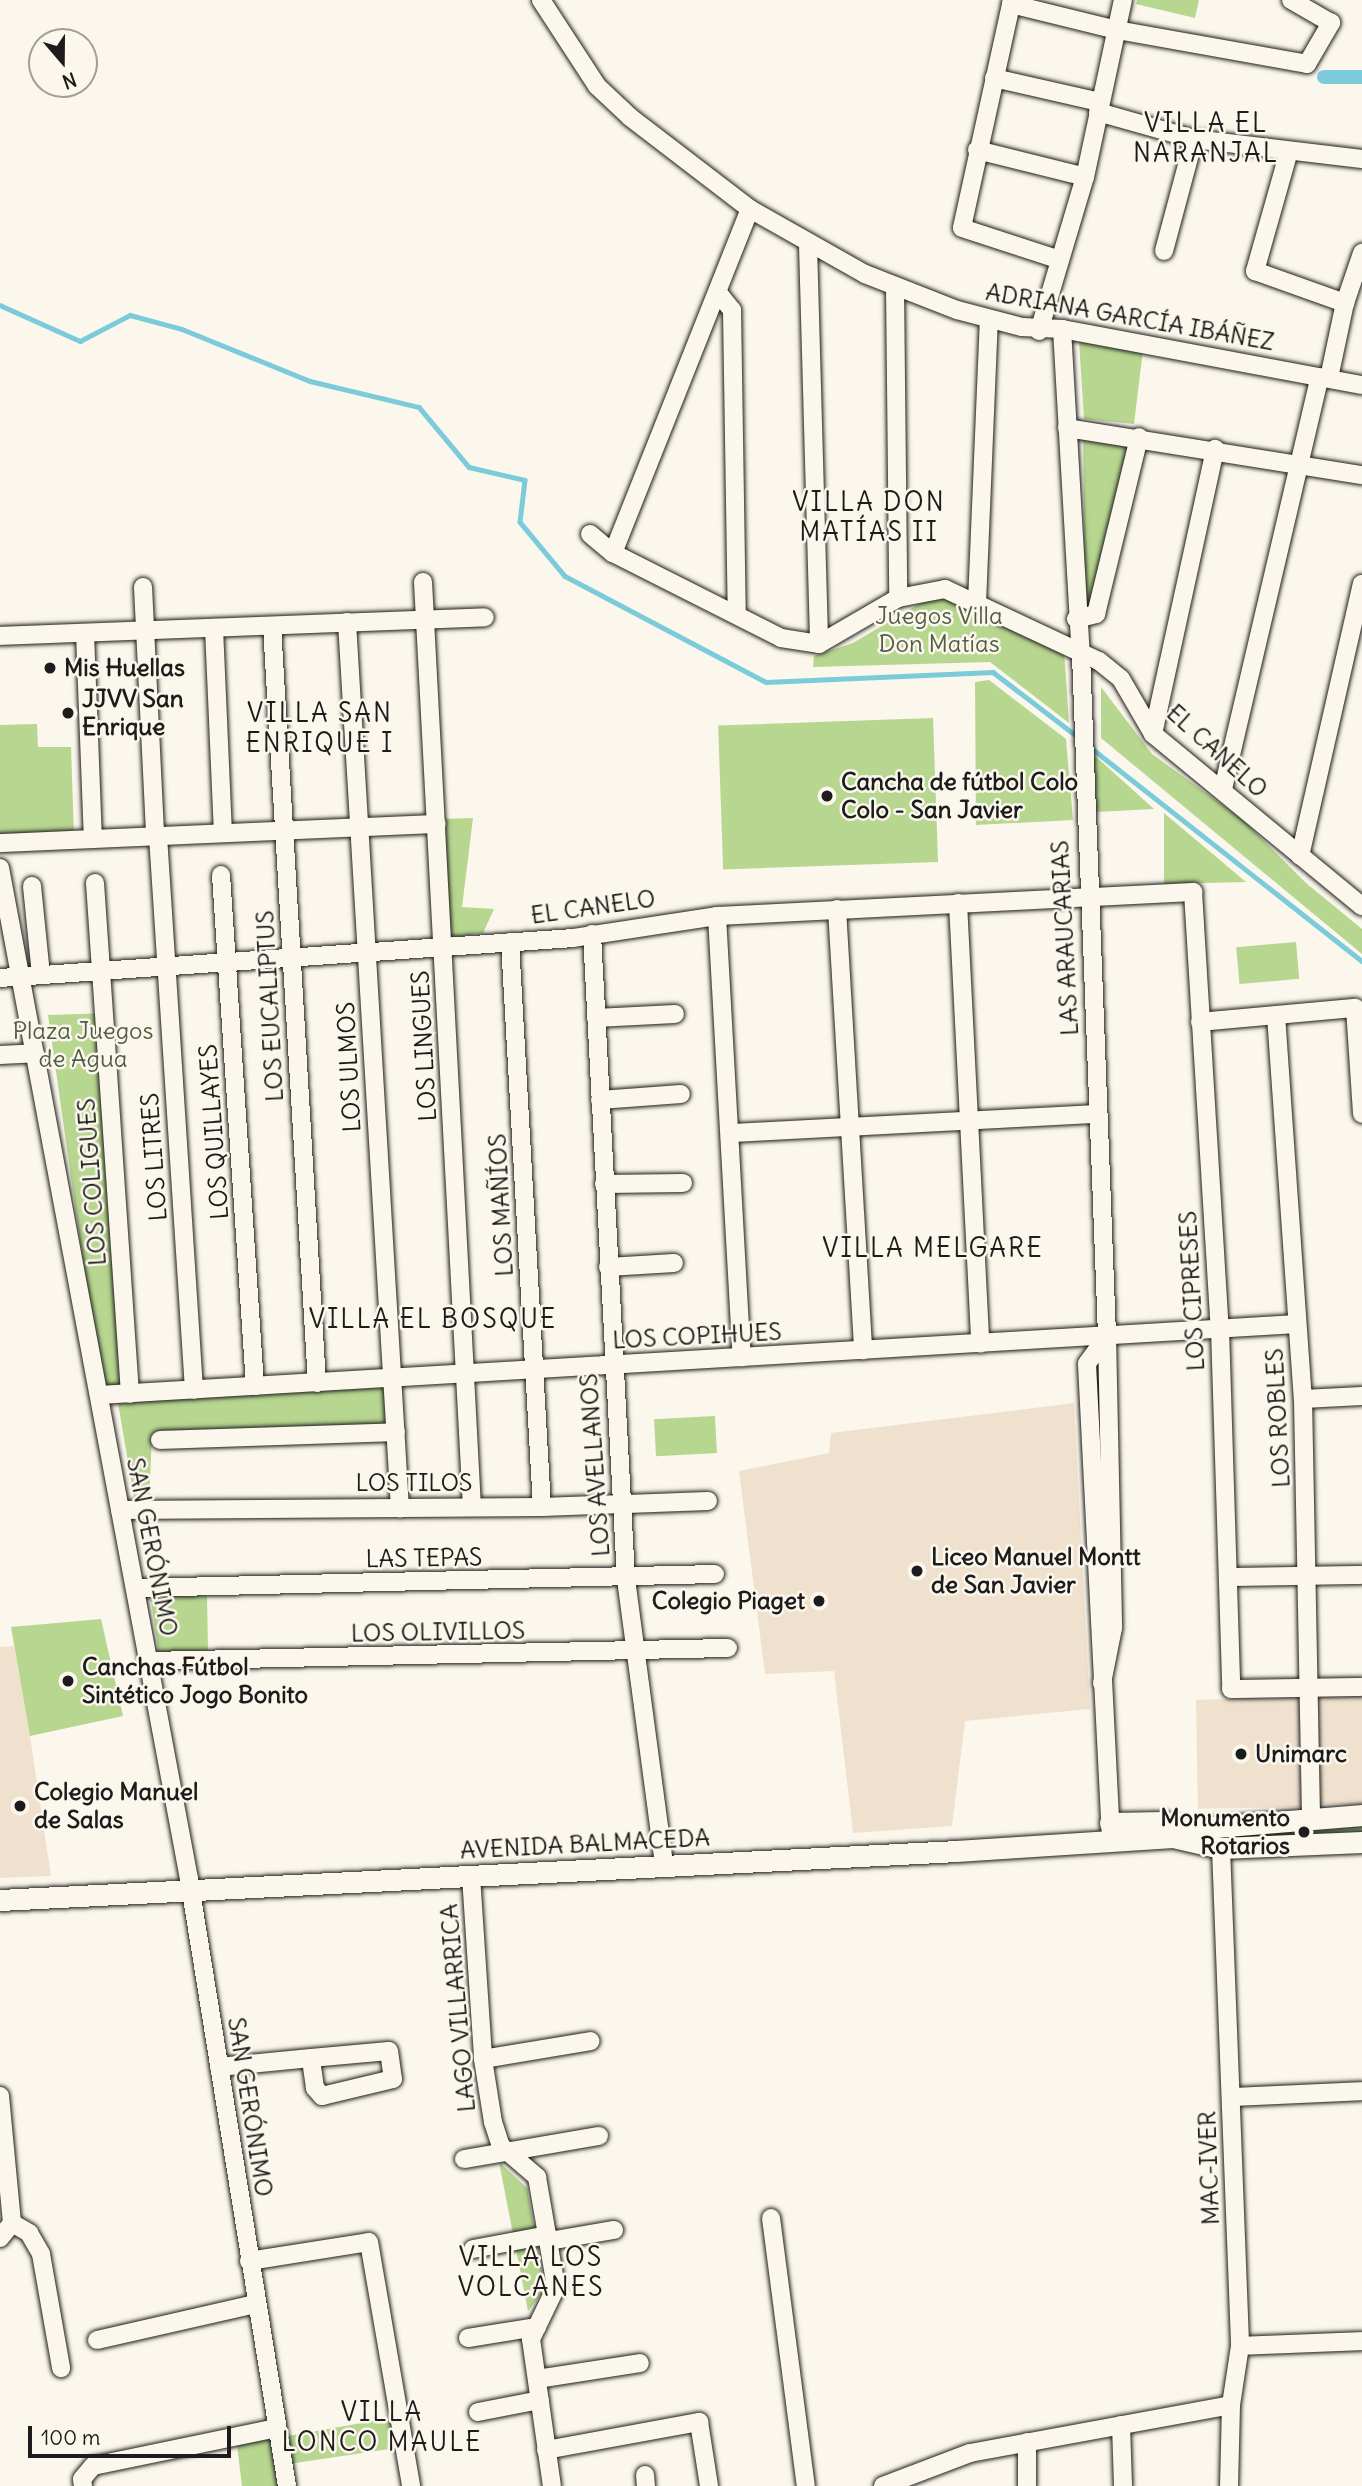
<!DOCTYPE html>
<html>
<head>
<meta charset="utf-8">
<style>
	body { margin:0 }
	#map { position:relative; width:1362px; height:2486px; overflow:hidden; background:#fbf7ec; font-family:Delius,sans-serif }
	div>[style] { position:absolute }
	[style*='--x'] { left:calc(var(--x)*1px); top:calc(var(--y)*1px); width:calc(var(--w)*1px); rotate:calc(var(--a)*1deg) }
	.built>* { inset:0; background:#f0e1ce; transform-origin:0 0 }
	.green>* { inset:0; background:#b7d68f; transform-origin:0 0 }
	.stream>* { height:4.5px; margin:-2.25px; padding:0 2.25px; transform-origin:2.25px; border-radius:2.25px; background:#7ccbda }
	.canal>* { height:14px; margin:-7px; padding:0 7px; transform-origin:7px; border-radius:7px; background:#7ccbda }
	.roads { filter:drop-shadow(0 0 2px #1c1c1c) drop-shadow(0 0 2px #1c1c1c) }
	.minor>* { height:18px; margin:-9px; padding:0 9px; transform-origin:9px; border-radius:9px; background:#fbf7ec }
	.major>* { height:21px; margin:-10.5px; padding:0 10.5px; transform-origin:10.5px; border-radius:10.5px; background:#fbf7ec }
	.dots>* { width:19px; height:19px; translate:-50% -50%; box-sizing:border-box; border:4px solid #fbf7ec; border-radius:50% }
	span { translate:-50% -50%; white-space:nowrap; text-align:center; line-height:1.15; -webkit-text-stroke:5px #fbf7ec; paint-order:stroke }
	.street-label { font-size:24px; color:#1c1c1c }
	.park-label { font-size:24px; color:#525d44 }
	.poi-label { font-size:24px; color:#1c1c1c; font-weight:700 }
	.left { translate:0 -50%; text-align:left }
	.right { translate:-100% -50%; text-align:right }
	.neighbourhood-label { font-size:26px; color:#1c1c1c; letter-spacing:2px }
	.north { position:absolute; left:28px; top:28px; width:70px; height:70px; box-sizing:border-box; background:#fbf7ec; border:2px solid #a29f99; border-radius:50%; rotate:160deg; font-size:19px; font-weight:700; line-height:28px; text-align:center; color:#1c1c1c }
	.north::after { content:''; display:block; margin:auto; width:24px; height:32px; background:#1c1c1c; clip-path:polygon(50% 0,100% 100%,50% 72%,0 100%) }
	.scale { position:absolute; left:28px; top:2426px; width:203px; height:32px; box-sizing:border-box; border:4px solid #1c1c1c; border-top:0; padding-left:9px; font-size:21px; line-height:24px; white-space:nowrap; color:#1c1c1c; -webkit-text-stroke:5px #fbf7ec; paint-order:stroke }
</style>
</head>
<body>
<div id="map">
	<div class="built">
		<div style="clip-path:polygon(1074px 1403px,1090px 1709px,965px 1721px,952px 1826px,853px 1833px,834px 1671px,765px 1674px,739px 1471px,829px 1453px,831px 1433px)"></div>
		<div style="clip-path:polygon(14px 1646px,30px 1736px,51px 1876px,0 1878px,0 1647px)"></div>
		<div style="left:1362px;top:1696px;width:108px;height:45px;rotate:90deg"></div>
		<div style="left:1299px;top:1698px;width:109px;height:103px;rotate:89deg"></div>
	</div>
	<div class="green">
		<div style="clip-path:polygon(1137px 0,1199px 0,1195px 18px,1136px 4px)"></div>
		<div style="clip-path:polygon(1079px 340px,1143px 350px,1134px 424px,1084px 419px)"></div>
		<div style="clip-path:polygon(1083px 434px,1130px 440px,1093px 606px,1085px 608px)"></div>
		<div style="clip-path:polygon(929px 598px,947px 598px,1064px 650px,1069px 723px,990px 662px,813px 667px,814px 656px,853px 643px)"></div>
		<div style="clip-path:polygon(989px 680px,1066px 739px,1073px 820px,976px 825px,975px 682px)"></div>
		<div style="clip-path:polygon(1101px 687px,1152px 754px,1242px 819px,1306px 883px,1362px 929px,1362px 954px,1101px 738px)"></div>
		<div style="left:933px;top:718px;width:144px;height:215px;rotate:88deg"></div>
		<div style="clip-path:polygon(37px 724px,38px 747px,71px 747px,74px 836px,0 838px,0 725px)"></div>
		<div style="clip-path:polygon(1093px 754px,1154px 809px,1096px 812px)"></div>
		<div style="clip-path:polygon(1164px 813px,1246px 882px,1164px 884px)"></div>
		<div style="clip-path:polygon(473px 818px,462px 907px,494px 909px,483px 933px,449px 938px,443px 819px)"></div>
		<div style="left:1296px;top:942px;width:37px;height:60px;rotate:85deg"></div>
		<div style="clip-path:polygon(111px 1013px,131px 1387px,101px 1389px,48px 1015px)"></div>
		<div style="clip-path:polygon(400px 1382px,400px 1428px,152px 1434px,149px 1503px,135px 1503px,118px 1403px)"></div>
		<div style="left:715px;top:1416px;width:37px;height:61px;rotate:87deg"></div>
		<div style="clip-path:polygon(150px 1594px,207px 1596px,208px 1650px,159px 1654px)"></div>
		<div style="clip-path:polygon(101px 1619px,123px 1716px,30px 1736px,11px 1627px)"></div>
		<div style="left:1362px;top:1820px;width:18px;height:72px;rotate:90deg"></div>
		<div style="clip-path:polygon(499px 2162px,527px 2188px,545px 2289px,528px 2311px)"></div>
		<div style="clip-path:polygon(390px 2418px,396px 2448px,275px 2466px,278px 2486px,242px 2486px,237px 2445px)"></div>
	</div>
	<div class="stream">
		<div style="--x:0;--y:305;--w:88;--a:24.2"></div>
		<div style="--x:80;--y:341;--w:56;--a:-27.5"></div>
		<div style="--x:130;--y:315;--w:54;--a:15.1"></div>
		<div style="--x:182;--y:329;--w:138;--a:22.1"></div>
		<div style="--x:310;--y:381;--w:112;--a:13.4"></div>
		<div style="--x:419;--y:407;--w:78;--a:50.2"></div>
		<div style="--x:469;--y:467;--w:57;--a:13.1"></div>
		<div style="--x:525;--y:480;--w:42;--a:96.8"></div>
		<div style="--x:520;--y:522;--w:70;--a:50.2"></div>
		<div style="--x:565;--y:576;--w:227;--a:27.8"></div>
		<div style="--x:766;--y:682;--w:227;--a:-2.5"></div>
		<div style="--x:993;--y:672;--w:107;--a:37.4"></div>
		<div style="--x:1090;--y:747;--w:346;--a:38.2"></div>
	</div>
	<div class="canal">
		<div style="--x:1324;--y:77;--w:38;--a:0"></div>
	</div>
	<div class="roads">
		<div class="minor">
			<div style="--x:541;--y:0;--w:103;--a:56.9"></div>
			<div style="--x:597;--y:86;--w:45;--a:43.2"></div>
			<div style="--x:630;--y:117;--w:151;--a:37.5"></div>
			<div style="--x:750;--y:209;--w:132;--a:29.5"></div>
			<div style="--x:865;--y:274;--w:99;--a:21.4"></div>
			<div style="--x:957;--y:310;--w:67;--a:14.7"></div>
			<div style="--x:1022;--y:327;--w:40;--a:2.9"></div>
			<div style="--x:1062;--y:329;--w:305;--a:10.6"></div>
			<div style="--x:1012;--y:0;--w:233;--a:102.4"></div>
			<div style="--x:962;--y:228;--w:100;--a:18.1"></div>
			<div style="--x:1011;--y:4;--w:109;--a:13.8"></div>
			<div style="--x:1117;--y:30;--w:193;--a:10.1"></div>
			<div style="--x:1307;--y:64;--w:48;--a:-59.7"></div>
			<div style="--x:1331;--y:23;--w:46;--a:-150.1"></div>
			<div style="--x:994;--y:78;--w:109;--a:12.8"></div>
			<div style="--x:1098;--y:112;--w:100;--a:15.7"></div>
			<div style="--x:1194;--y:139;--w:169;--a:6.8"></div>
			<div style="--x:977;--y:150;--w:111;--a:14"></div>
			<div style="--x:1289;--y:151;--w:125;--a:105.8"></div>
			<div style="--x:1255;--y:271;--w:96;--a:19.6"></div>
			<div style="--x:808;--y:245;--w:399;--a:88.4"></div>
			<div style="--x:1164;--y:251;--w:116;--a:-75"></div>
			<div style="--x:895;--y:286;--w:312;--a:89.4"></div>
			<div style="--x:719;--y:294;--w:21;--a:51"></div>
			<div style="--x:732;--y:310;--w:304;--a:89.1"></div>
			<div style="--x:1062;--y:329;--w:327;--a:86.7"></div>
			<div style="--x:1081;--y:655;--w:681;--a:87.81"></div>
			<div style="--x:1107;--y:1336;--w:292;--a:88.8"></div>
			<div style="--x:1113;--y:1628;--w:56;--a:101.3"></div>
			<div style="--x:1039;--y:331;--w:161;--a:-73.4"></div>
			<div style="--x:1085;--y:177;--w:181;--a:-77.9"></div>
			<div style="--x:1329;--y:378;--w:77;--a:-78"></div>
			<div style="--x:1345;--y:303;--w:53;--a:-71.2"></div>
			<div style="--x:1067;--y:428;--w:299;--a:9.1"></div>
			<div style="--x:590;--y:534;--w:30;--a:40"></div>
			<div style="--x:613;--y:553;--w:188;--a:26.8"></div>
			<div style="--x:781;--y:638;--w:38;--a:9"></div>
			<div style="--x:819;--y:644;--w:91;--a:-30.2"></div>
			<div style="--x:898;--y:598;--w:48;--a:-10.8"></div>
			<div style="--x:945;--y:589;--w:170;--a:25.1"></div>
			<div style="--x:1099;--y:661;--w:28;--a:39"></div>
			<div style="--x:1121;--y:679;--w:64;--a:59.8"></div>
			<div style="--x:1153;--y:734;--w:271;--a:39.5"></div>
			<div style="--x:613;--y:553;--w:370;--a:-68.3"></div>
			<div style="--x:423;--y:582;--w:926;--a:86.97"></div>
			<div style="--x:143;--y:587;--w:249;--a:87.2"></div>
			<div style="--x:977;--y:603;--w:284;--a:-87.6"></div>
			<div style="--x:1076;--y:619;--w:21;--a:-14"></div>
			<div style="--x:1096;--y:614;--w:182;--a:-76.3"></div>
			<div style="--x:347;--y:622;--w:888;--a:86.58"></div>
			<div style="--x:272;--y:626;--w:758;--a:86.6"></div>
			<div style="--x:214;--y:628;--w:205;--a:87.5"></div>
			<div style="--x:85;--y:633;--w:206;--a:87.8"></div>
			<div style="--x:0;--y:636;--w:485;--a:-2.2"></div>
			<div style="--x:1153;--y:734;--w:292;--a:-77.7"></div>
			<div style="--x:1223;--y:789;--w:423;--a:-76.8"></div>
			<div style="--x:158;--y:836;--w:555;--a:86.28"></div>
			<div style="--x:0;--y:843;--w:437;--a:-2.5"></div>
			<div style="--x:1300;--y:856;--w:279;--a:-77.2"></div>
			<div style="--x:0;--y:868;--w:1029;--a:79.41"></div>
			<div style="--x:189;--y:1879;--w:615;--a:80.83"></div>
			<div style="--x:221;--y:875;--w:512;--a:86.19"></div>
			<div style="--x:95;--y:883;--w:512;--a:86.08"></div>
			<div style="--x:32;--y:886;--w:89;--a:84.2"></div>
			<div style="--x:958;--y:903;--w:441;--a:87.1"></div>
			<div style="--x:837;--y:909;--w:442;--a:86.6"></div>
			<div style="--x:717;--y:916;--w:442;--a:86.8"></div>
			<div style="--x:592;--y:934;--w:646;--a:86.98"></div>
			<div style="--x:626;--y:1579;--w:289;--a:82.4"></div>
			<div style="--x:510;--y:942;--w:566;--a:86.76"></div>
			<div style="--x:0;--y:978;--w:574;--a:-3.99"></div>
			<div style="--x:573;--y:938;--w:146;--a:-8.7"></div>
			<div style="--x:717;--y:916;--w:477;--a:-2.9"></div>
			<div style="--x:1193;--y:892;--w:438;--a:86.5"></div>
			<div style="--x:1220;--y:1329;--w:360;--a:88.2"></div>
			<div style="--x:1231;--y:1689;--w:131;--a:-0.9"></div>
			<div style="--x:1276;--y:1015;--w:385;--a:86"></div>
			<div style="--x:1303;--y:1399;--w:419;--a:88.9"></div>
			<div style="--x:596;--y:1018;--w:79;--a:-2.9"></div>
			<div style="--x:1200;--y:1022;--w:156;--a:-5.2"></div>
			<div style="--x:1355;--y:1008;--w:106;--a:86.2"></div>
			<div style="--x:0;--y:1055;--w:35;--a:-3"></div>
			<div style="--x:600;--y:1100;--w:81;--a:-4.2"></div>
			<div style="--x:732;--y:1133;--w:366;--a:-3"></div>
			<div style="--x:604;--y:1184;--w:79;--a:-0.7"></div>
			<div style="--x:608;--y:1267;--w:66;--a:-3.5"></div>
			<div style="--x:1107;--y:1336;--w:34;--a:126"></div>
			<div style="--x:1087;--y:1364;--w:473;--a:87.1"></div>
			<div style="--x:99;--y:1395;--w:1200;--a:-3.39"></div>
			<div style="--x:1303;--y:1399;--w:59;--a:-2.9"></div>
			<div style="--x:160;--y:1440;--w:236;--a:-1.9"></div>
			<div style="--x:120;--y:1510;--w:422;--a:-0.4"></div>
			<div style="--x:542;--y:1507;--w:166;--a:-2.1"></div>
			<div style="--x:1228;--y:1577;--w:134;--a:-0.9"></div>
			<div style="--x:135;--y:1588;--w:580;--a:-1.38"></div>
			<div style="--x:149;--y:1661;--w:579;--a:-1.29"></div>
			<div style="--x:1221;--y:1848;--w:498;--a:87.8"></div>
			<div style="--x:1240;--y:2346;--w:60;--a:98.7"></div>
			<div style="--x:1231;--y:2405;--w:81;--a:91.4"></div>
			<div style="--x:471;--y:1876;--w:183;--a:86.2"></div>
			<div style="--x:483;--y:2059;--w:64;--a:81"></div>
			<div style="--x:493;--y:2122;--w:25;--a:72"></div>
			<div style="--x:501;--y:2146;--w:48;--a:40.7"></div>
			<div style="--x:537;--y:2177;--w:112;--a:80.2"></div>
			<div style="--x:556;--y:2287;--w:58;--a:115.7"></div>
			<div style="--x:531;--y:2339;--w:148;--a:81.9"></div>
			<div style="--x:483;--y:2059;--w:109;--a:-9.5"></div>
			<div style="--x:219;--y:2067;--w:92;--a:-5.6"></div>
			<div style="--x:311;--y:2058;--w:78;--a:-5.1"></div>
			<div style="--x:389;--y:2051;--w:28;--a:82"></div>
			<div style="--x:393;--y:2079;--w:73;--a:166.5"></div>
			<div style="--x:322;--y:2096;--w:11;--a:-131"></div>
			<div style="--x:315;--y:2088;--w:30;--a:-98"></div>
			<div style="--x:0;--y:2096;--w:128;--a:84.6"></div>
			<div style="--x:1231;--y:2097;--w:131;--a:-2.6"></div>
			<div style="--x:464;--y:2159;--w:137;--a:-9.7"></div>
			<div style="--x:771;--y:2218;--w:270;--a:82.6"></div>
			<div style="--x:12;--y:2223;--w:20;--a:30"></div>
			<div style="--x:29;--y:2233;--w:24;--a:60"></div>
			<div style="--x:41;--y:2254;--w:116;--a:80"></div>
			<div style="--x:0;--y:2238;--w:19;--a:-51"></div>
			<div style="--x:549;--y:2241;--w:66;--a:-9.6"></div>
			<div style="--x:473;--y:2249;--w:76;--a:-10.6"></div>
			<div style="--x:249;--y:2261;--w:121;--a:-9"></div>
			<div style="--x:369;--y:2242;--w:248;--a:80.2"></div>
			<div style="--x:468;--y:2338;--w:70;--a:-9.1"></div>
			<div style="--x:97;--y:2340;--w:163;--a:-12.8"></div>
			<div style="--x:1240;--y:2346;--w:122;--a:-2.3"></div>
			<div style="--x:537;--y:2379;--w:104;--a:-8.8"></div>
			<div style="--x:478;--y:2412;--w:63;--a:-11"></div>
			<div style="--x:1121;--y:2425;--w:61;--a:88.1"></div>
			<div style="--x:1027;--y:2442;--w:44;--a:90"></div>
			<div style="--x:546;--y:2450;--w:156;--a:-10.4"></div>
			<div style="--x:699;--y:2422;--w:65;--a:81.1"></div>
			<div style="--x:645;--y:2475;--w:11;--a:85"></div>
			<div style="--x:83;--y:2486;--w:7;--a:-98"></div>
			<div style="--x:82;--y:2479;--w:17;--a:-50"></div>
			<div style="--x:93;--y:2466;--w:187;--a:-11.7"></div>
			<div style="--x:883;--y:2486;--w:93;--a:-20.8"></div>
			<div style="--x:970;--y:2453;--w:265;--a:-10.4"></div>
		</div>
		<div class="major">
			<div style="--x:1110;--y:1823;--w:54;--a:-1.1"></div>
			<div style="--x:1164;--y:1822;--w:28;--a:18"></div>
			<div style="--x:1173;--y:1837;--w:49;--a:12.9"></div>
			<div style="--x:1221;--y:1848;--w:141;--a:-2.4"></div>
			<div style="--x:0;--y:1900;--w:957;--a:-2.93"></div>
			<div style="--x:956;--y:1851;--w:217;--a:-3.7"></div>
			<div style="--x:1173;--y:1837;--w:30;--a:-17"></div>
			<div style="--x:1202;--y:1828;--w:161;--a:-4.6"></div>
		</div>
	</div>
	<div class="dots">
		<div style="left:50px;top:668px;background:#1c1c1c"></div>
		<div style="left:68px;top:713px;background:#1c1c1c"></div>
		<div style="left:827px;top:796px;background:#1c1c1c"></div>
		<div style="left:917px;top:1571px;background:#1c1c1c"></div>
		<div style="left:819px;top:1601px;background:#1c1c1c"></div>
		<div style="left:68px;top:1681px;background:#1c1c1c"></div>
		<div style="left:1241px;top:1754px;background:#1c1c1c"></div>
		<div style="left:20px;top:1806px;background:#1c1c1c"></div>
		<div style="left:1304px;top:1832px;background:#1c1c1c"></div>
	</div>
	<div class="street-label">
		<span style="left:1130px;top:317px;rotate:10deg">ADRIANA GARCÍA IBÁÑEZ</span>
		<span style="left:1217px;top:751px;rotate:42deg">EL CANELO</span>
		<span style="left:593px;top:907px;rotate:-8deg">EL CANELO</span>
		<span style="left:1065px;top:938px;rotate:-93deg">LAS ARAUCARIAS</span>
		<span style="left:270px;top:1006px;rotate:-93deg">LOS EUCALIPTUS</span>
		<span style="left:424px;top:1046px;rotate:-93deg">LOS LINGUES</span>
		<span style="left:349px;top:1067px;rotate:-93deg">LOS ULMOS</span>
		<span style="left:214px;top:1132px;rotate:-94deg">LOS QUILLAYES</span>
		<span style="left:154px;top:1157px;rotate:-94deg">LOS LITRES</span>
		<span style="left:92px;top:1182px;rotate:-94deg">LOS COLIGUES</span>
		<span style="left:501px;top:1205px;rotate:-93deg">LOS MAÑÍOS</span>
		<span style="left:1192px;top:1291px;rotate:-93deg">LOS CIPRESES</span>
		<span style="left:697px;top:1336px;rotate:-3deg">LOS COPIHUES</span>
		<span style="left:1278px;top:1418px;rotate:-93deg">LOS ROBLES</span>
		<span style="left:595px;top:1465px;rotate:-94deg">LOS AVELLANOS</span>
		<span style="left:414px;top:1483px">LOS TILOS</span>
		<span style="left:152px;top:1547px;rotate:79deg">SAN GERÓNIMO</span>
		<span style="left:424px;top:1558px;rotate:-1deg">LAS TEPAS</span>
		<span style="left:438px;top:1632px;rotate:-1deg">LOS OLIVILLOS</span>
		<span style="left:585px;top:1844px;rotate:-3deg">AVENIDA BALMACEDA</span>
		<span style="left:458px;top:2008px;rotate:-95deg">LAGO VILLARRICA</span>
		<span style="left:250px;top:2107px;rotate:81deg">SAN GERÓNIMO</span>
		<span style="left:1209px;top:2168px;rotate:-92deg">MAC-IVER</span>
	</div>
	<div class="park-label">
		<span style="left:939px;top:630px">Juegos Villa<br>Don Matías</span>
		<span style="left:83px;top:1045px">Plaza Juegos<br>de Agua</span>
	</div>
	<div class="poi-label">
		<span class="left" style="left:64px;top:668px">Mis Huellas</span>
		<span class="left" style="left:82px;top:713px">JJVV San<br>Enrique</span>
		<span class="left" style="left:841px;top:796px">Cancha de fútbol Colo<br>Colo - San Javier</span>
		<span class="left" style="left:931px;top:1571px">Liceo Manuel Montt<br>de San Javier</span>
		<span class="right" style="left:805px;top:1601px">Colegio Piaget</span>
		<span class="left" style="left:82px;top:1681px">Canchas Fútbol<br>Sintético Jogo Bonito</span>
		<span class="left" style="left:1255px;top:1754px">Unimarc</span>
		<span class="left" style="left:34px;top:1806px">Colegio Manuel<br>de Salas</span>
		<span class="right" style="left:1290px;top:1832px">Monumento<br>Rotarios</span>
	</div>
	<div class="neighbourhood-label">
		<span style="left:1206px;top:138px">VILLA EL<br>NARANJAL</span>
		<span style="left:869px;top:517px">VILLA DON<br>MATÍAS II</span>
		<span style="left:320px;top:728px">VILLA SAN<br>ENRIQUE I</span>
		<span style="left:933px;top:1248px">VILLA MELGARE</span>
		<span style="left:433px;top:1319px">VILLA EL BOSQUE</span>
		<span style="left:531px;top:2272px">VILLA LOS<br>VOLCANES</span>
		<span style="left:382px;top:2427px">VILLA<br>LONCO MAULE</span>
	</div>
	<div class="north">N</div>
	<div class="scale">100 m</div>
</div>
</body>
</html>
